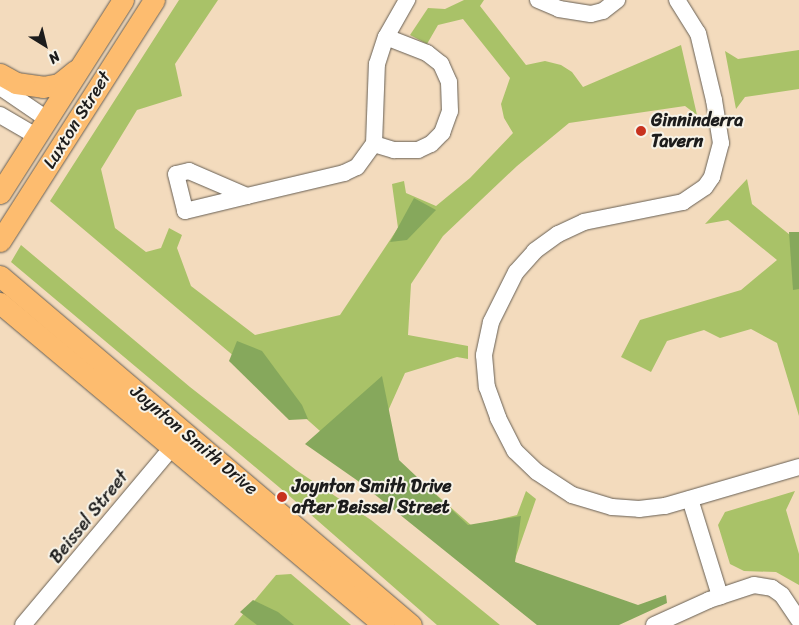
<!DOCTYPE html>
<html>
<head>
<meta charset="utf-8">
<style>
	body { margin:0 }
	#map { position:relative; width:799px; height:625px; overflow:hidden; background:#f3dbbd; font-family:Sriracha,sans-serif }
	div>[style] { position:absolute }
	[style*='--x'] { left:calc(var(--x)*1px); top:calc(var(--y)*1px); width:calc(var(--w)*1px); rotate:calc(var(--a)*1deg) }
	.green>* { inset:0; background:#a9c268 }
	.forest>* { inset:0; background:#86a85c }
	.roads { filter:drop-shadow(0 0 1px #675f54) drop-shadow(0 0 1px #675f54) }
	.minor>* { height:16px; margin:-8px; padding:0 8px; transform-origin:8px; border-radius:8px; background:#fff }
	.major>* { height:21px; margin:-10.5px; padding:0 10.5px; transform-origin:10.5px; border-radius:10.5px; background:#fdbc6f }
	.dots>* { width:14px; height:14px; translate:-50% -50%; box-sizing:border-box; border:2px solid #f7f3e8; border-radius:50% }
	span { translate:-50% -50%; white-space:nowrap; text-align:center; line-height:1.15; -webkit-text-stroke:4px #f7f3e8; paint-order:stroke }
	.street-label { font-size:18px; color:#1c1c1c }
	.poi-label { font-size:18px; color:#1c1c1c; font-weight:700 }
	.left { translate:0 -50%; text-align:left }
	.north { position:absolute; left:20px; top:20px; width:50px; height:50px; -webkit-text-stroke:4px #f7f3e8; paint-order:stroke; rotate:144deg; font-size:14px; font-weight:700; line-height:20px; text-align:center; color:#1c1c1c }
	.north::after { content:''; display:block; margin:auto; width:18px; height:22px; background:#1c1c1c; clip-path:polygon(50% 0,100% 100%,50% 72%,0 100%) }
</style>
</head>
<body>
<div id="map">
	<div class="green">
		<div style="clip-path:polygon(179px 0,218px 0,175px 64px,182px 96px,137px 110px,101px 169px,115px 228px,146px 252px,161px 248px,169px 228px,182px 235px,177px 248px,191px 286px,255px 335px,340px 315px,398px 228px,392px 184px,404px 181px,406px 193px,436px 206px,470px 178px,513px 133px,504px 118px,501px 104px,510px 78px,463px 19px,438px 25px,427px 44px,410px 35px,428px 8px,445px 9px,464px 0,484px 0,480px 6px,526px 65px,545px 61px,561px 65px,572px 72px,583px 87px,681px 45px,697px 115px,685px 106px,569px 123px,517px 166px,443px 236px,411px 284px,408px 335px,468px 346px,468px 359px,457px 357px,405px 373px,388px 411px,399px 462px,472px 526px,517px 515px,526px 491px,536px 499px,514px 562px,639px 608px,447px 544px,274px 390px,50px 201px)"></div>
		<div style="clip-path:polygon(799px 50px,799px 89px,745px 97px,736px 109px,725px 51px,738px 59px)"></div>
		<div style="clip-path:polygon(747px 179px,752px 204px,790px 235px,799px 235px,799px 416px,777px 343px,751px 329px,720px 338px,704px 330px,667px 341px,651px 372px,621px 357px,640px 320px,741px 290px,777px 260px,728px 220px,705px 224px)"></div>
		<div style="clip-path:polygon(21px 245px,190px 387px,296px 470px,371px 520px,500px 625px,437px 625px,286px 493px,11px 262px)"></div>
		<div style="clip-path:polygon(795px 491px,786px 510px,799px 554px,799px 585px,776px 572px,744px 571px,730px 564px,718px 525px,725px 512px)"></div>
		<div style="clip-path:polygon(291px 574px,351px 625px,234px 625px,276px 575px)"></div>
	</div>
	<div class="forest">
		<div style="clip-path:polygon(414px 198px,436px 210px,407px 240px,390px 242px)"></div>
		<div style="clip-path:polygon(789px 232px,799px 232px,799px 289px,793px 290px)"></div>
		<div style="clip-path:polygon(237px 341px,262px 351px,302px 405px,308px 419px,289px 420px,229px 361px)"></div>
		<div style="clip-path:polygon(382px 376px,399px 460px,468px 525px,521px 516px,515px 562px,638px 605px,666px 595px,667px 603px,619px 625px,537px 625px,358px 481px,305px 444px)"></div>
		<div style="clip-path:polygon(253px 600px,278px 612px,294px 625px,257px 625px,240px 612px)"></div>
	</div>
	<div class="roads">
		<div class="minor">
			<div style="--x:538;--y:0;--w:23;--a:23"></div>
			<div style="--x:559;--y:9;--w:32;--a:9"></div>
			<div style="--x:591;--y:14;--w:12;--a:-14"></div>
			<div style="--x:603;--y:11;--w:18;--a:-38"></div>
			<div style="--x:677;--y:0;--w:39;--a:58"></div>
			<div style="--x:698;--y:33;--w:69;--a:76.6"></div>
			<div style="--x:714;--y:100;--w:44;--a:80.8"></div>
			<div style="--x:721;--y:143;--w:35;--a:105"></div>
			<div style="--x:712;--y:177;--w:12;--a:125"></div>
			<div style="--x:705;--y:187;--w:27;--a:146"></div>
			<div style="--x:683;--y:202;--w:101;--a:168.6"></div>
			<div style="--x:584;--y:222;--w:29;--a:155"></div>
			<div style="--x:558;--y:234;--w:29;--a:144"></div>
			<div style="--x:535;--y:251;--w:28;--a:132"></div>
			<div style="--x:516;--y:272;--w:56;--a:116.6"></div>
			<div style="--x:491;--y:322;--w:34;--a:102"></div>
			<div style="--x:484;--y:355;--w:32;--a:85"></div>
			<div style="--x:487;--y:387;--w:33;--a:70"></div>
			<div style="--x:498;--y:418;--w:37;--a:63"></div>
			<div style="--x:515;--y:451;--w:30;--a:44"></div>
			<div style="--x:537;--y:472;--w:42;--a:33.3"></div>
			<div style="--x:572;--y:495;--w:42;--a:16.7"></div>
			<div style="--x:612;--y:507;--w:27;--a:4"></div>
			<div style="--x:639;--y:509;--w:26;--a:-7"></div>
			<div style="--x:665;--y:506;--w:140;--a:-16.2"></div>
			<div style="--x:0;--y:87;--w:57;--a:34.2"></div>
			<div style="--x:0;--y:115;--w:42;--a:30.3"></div>
			<div style="--x:374;--y:144;--w:21;--a:17"></div>
			<div style="--x:394;--y:150;--w:24;--a:0"></div>
			<div style="--x:418;--y:150;--w:14;--a:-25"></div>
			<div style="--x:431;--y:144;--w:16;--a:-45"></div>
			<div style="--x:442;--y:133;--w:23;--a:-70"></div>
			<div style="--x:450;--y:111;--w:29;--a:-92"></div>
			<div style="--x:449;--y:82;--w:20;--a:-114"></div>
			<div style="--x:441;--y:64;--w:18;--a:-142"></div>
			<div style="--x:427;--y:53;--w:44;--a:-158.7"></div>
			<div style="--x:247;--y:196;--w:63;--a:-156.7"></div>
			<div style="--x:189;--y:171;--w:13;--a:167"></div>
			<div style="--x:176;--y:174;--w:38;--a:76"></div>
			<div style="--x:185;--y:211;--w:64;--a:-13.6"></div>
			<div style="--x:247;--y:196;--w:100;--a:-13.3"></div>
			<div style="--x:344;--y:173;--w:14;--a:-25"></div>
			<div style="--x:357;--y:167;--w:29;--a:-54"></div>
			<div style="--x:374;--y:144;--w:80;--a:-87.9"></div>
			<div style="--x:377;--y:64;--w:28;--a:-72"></div>
			<div style="--x:386;--y:37;--w:43;--a:-60.4"></div>
			<div style="--x:690;--y:499;--w:102;--a:72.8"></div>
			<div style="--x:23;--y:625;--w:243;--a:-50"></div>
			<div style="--x:654;--y:625;--w:60;--a:-24.4"></div>
			<div style="--x:709;--y:600;--w:47;--a:-18.4"></div>
			<div style="--x:754;--y:585;--w:18;--a:9"></div>
			<div style="--x:772;--y:588;--w:12;--a:35"></div>
			<div style="--x:782;--y:595;--w:30;--a:56"></div>
		</div>
		<div class="major">
			<div style="--x:0;--y:74;--w:18;--a:29"></div>
			<div style="--x:16;--y:83;--w:27;--a:8"></div>
			<div style="--x:43;--y:87;--w:16;--a:-11"></div>
			<div style="--x:59;--y:84;--w:21;--a:-39"></div>
			<div style="--x:0;--y:193;--w:229;--a:-57.5"></div>
			<div style="--x:0;--y:241;--w:286;--a:-57.4"></div>
			<div style="--x:0;--y:276;--w:539;--a:40.34"></div>
			<div style="--x:0;--y:303;--w:501;--a:39.98"></div>
		</div>
	</div>
	<div class="dots">
		<div style="left:641px;top:131px;background:#c8321e"></div>
		<div style="left:282px;top:497px;background:#c8321e"></div>
	</div>
	<div class="street-label">
		<span style="left:77px;top:120px;rotate:-58deg">Luxton Street</span>
		<span style="left:194px;top:440px;rotate:40deg">Joynton Smith Drive</span>
		<span style="left:89px;top:517px;rotate:-51deg">Beissel Street</span>
	</div>
	<div class="poi-label">
		<span class="left" style="left:651px;top:131px">Ginninderra<br>Tavern</span>
		<span class="left" style="left:292px;top:497px">Joynton Smith Drive<br>after Beissel Street</span>
	</div>
	<div class="north">N</div>
</div>
</body>
</html>
